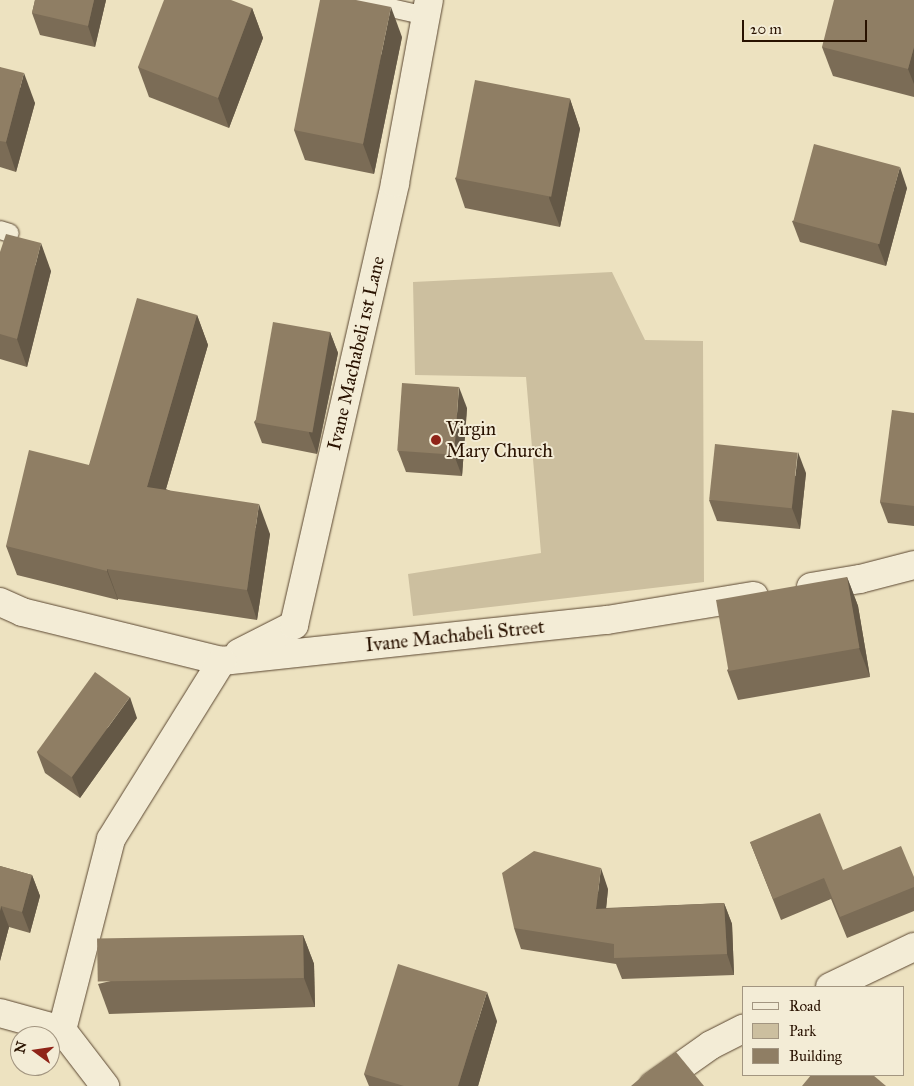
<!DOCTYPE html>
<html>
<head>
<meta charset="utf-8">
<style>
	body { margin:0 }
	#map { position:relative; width:914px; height:1086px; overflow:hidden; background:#ede2c0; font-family:"IM FELL Great Primer",serif }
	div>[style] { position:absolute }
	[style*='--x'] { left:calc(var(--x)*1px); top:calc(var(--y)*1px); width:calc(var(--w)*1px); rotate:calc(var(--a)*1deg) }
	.green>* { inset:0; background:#ccbf9f }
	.roads { filter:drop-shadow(0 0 1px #5a4630) drop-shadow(0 0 1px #5a4630) }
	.service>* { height:18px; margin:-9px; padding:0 9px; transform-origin:9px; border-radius:9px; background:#f3ecd6 }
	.minor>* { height:28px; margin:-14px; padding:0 14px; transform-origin:14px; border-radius:14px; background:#f3ecd6 }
	.wall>* { inset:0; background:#7b6c56 }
	.shaded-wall>* { inset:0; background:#645846 }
	.building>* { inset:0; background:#8f7e64; transform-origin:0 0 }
	.dots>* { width:14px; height:14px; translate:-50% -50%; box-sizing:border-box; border:2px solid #f3ecd6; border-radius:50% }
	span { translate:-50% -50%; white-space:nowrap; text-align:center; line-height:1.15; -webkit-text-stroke:4px #f3ecd6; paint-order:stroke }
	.street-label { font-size:19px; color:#291200 }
	.poi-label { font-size:19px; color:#291200 }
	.left { translate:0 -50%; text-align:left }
	.legend { position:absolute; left:742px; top:986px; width:162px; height:90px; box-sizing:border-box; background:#f3ecd6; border:1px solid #a29580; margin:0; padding:6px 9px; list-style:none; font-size:15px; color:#291200 }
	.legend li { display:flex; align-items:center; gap:10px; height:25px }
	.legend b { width:25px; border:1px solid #a29580 }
	.north { position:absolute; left:10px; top:1026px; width:50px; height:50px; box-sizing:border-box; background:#f3ecd6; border:1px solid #a29580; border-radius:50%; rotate:284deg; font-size:14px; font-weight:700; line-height:20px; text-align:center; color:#291200 }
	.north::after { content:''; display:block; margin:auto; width:18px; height:22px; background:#8f2418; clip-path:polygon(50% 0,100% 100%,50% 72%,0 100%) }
	.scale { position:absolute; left:742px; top:20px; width:125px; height:22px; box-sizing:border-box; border:2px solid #291200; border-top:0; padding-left:6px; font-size:15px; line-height:18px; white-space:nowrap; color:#291200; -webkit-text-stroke:4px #f3ecd6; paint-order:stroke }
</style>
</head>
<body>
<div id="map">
	<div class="green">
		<div style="clip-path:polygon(612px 272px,645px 340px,703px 341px,704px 582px,413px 616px,408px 574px,541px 553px,526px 377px,415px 375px,413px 282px)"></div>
	</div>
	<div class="roads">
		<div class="service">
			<div style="--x:356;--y:0;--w:72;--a:12.9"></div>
			<div style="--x:0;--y:230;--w:10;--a:17"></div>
		</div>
		<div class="minor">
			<div style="--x:811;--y:587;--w:50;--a:-9.3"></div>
			<div style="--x:860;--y:579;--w:56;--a:-14.5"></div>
			<div style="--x:0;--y:602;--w:24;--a:24"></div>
			<div style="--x:22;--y:612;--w:206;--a:13.8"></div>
			<div style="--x:222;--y:661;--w:387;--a:-6.1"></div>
			<div style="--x:607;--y:620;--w:149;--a:-9.3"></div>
			<div style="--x:239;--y:653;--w:62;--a:-27"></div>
			<div style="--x:294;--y:625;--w:453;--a:-77.1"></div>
			<div style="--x:395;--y:183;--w:186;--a:-79.5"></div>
			<div style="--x:830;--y:987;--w:93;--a:-25.5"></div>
			<div style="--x:0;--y:1013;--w:64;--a:15.3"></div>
			<div style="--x:62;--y:1030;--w:71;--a:52.5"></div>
			<div style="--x:62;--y:1030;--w:197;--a:-75.6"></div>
			<div style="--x:111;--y:839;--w:210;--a:-58.1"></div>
			<div style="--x:653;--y:1086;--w:71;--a:-35.3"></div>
			<div style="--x:711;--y:1045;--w:36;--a:-27"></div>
		</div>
	</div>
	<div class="wall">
		<div style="clip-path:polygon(35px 0,106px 0,95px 47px,40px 35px,32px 13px)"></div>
		<div style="clip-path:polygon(914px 0,914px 97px,833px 76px,822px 47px)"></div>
		<div style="clip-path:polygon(252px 8px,263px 38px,229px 128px,149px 97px,138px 67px)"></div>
		<div style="clip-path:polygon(402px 37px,374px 174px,305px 160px,294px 130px)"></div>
		<div style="clip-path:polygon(0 67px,35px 103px,16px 172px,0 167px)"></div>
		<div style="clip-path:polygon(570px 99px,580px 129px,560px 227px,465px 208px,455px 178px)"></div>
		<div style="clip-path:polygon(907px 188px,886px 266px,800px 242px,792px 221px)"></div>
		<div style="clip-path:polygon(0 252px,51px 271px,27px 367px,0 359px)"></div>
		<div style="clip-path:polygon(197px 315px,208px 345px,166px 489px,270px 534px,257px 620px,118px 599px,118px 600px,17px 575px,6px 546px,89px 465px)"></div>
		<div style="clip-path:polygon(330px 332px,338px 353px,317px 454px,262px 443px,254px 422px)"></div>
		<div style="clip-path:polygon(467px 408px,462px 476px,406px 472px,398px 451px)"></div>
		<div style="clip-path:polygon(914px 413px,914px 526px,888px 523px,880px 502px)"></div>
		<div style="clip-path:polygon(806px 473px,800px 529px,717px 521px,709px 500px)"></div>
		<div style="clip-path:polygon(847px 577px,858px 606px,870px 677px,738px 700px,727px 670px)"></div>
		<div style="clip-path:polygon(137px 718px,80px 798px,45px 773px,37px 752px)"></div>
		<div style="clip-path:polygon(750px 842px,843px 870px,914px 877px,914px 911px,847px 938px,831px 899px,781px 920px)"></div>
		<div style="clip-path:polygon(0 866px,32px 875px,40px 896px,30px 933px,9px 927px,0 961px)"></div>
		<div style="clip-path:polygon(608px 889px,606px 908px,724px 903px,732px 924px,734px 975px,622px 979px,616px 964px,521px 949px,514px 928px)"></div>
		<div style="clip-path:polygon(303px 935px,314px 964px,315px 1007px,109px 1014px,98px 984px)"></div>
		<div style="clip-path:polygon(497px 1021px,478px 1086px,369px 1086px,364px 1074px)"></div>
	</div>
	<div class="shaded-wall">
		<div style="clip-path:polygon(94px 0,106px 0,95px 47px,88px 26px)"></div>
		<div style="clip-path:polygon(391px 7px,402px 37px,374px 174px,363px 144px)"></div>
		<div style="clip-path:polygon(252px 8px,263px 38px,229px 128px,218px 98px)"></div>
		<div style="clip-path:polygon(914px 47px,914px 84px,908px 69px)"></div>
		<div style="clip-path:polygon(24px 73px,35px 103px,16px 172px,6px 142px)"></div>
		<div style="clip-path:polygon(570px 99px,580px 129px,560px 227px,549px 198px)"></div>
		<div style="clip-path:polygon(900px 167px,907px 188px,886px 266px,878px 245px)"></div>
		<div style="clip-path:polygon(41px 243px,51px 271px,27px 367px,17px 339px)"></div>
		<div style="clip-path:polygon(197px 315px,208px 345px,158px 516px,147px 487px)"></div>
		<div style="clip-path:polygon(330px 332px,338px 353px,317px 454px,309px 433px)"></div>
		<div style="clip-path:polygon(459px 387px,467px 408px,462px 476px,454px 455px)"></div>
		<div style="clip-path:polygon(798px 452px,806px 473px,800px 529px,792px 508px)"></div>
		<div style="clip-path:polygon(259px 504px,270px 534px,257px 620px,247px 590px)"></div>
		<div style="clip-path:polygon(107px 569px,118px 599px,118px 600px,107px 571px)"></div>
		<div style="clip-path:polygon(847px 577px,858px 606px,870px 677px,859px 648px)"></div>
		<div style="clip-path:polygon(130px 697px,137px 718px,80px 798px,72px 777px)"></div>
		<div style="clip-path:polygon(601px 868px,608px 889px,604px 930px,596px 909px)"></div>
		<div style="clip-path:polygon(32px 875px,40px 896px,30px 933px,22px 912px)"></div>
		<div style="clip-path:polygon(724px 903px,732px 924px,734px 975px,727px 954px)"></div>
		<div style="clip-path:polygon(1px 906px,9px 927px,0 961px,0 911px)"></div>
		<div style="clip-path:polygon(303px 935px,314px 964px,315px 1007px,304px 978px)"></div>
		<div style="clip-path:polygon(487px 992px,497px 1021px,478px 1086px,458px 1086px)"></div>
	</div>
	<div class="building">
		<div style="clip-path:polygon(35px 0,94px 0,88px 26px,32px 13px)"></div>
		<div style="clip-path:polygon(164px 0,231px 0,252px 8px,218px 98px,138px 67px)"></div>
		<div style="clip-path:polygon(320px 0,356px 0,391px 7px,363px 144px,294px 130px)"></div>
		<div style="clip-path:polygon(834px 0,914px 0,914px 47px,908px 69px,822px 47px)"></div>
		<div style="clip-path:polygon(0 67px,24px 73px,6px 142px,0 141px)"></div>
		<div style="left:475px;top:80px;width:97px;height:100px;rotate:11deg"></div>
		<div style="left:814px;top:144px;width:89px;height:80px;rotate:15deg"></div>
		<div style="clip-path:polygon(6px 234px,41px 243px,17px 339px,0 334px,0 252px)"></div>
		<div style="clip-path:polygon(137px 298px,197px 315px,147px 487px,259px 504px,247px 590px,107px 569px,107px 571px,6px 546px,29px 450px,89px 465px)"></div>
		<div style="left:273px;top:322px;width:58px;height:102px;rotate:10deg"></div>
		<div style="left:402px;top:383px;width:57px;height:68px;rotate:4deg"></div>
		<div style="clip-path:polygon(892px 410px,914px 413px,914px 506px,880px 502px)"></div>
		<div style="left:715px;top:444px;width:83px;height:56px;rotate:6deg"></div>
		<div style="left:847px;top:577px;width:72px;height:133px;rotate:80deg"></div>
		<div style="left:95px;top:672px;width:43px;height:99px;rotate:36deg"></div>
		<div style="clip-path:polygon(820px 813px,843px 870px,901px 846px,914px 877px,914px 887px,840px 917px,824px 878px,773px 899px,750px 842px)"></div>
		<div style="clip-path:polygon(534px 851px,601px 868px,596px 909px,724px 903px,727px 954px,614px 958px,614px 944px,514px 928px,502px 873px)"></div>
		<div style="clip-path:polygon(0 866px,32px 875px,22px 912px,1px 906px,0 911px)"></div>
		<div style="left:303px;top:935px;width:43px;height:206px;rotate:89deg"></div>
		<div style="clip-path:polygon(398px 964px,487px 992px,458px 1086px,404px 1086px,364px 1074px)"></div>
		<div style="clip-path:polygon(676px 1052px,704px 1086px,631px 1086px,650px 1070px)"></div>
		<div style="clip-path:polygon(811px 1075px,873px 1075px,886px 1086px,802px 1086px)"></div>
	</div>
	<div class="dots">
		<div style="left:436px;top:440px;background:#8f2418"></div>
	</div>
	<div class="street-label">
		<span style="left:356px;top:353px;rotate:-77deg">Ivane Machabeli 1st Lane</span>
		<span style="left:455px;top:636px;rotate:-6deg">Ivane Machabeli Street</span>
	</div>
	<div class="poi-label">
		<span class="left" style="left:446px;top:440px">Virgin<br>Mary Church</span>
	</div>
	<ul class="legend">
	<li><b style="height:6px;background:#f3ecd6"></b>Road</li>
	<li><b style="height:14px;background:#ccbf9f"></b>Park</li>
	<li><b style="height:14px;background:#8f7e64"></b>Building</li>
	</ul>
	<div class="north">N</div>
	<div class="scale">20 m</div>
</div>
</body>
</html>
